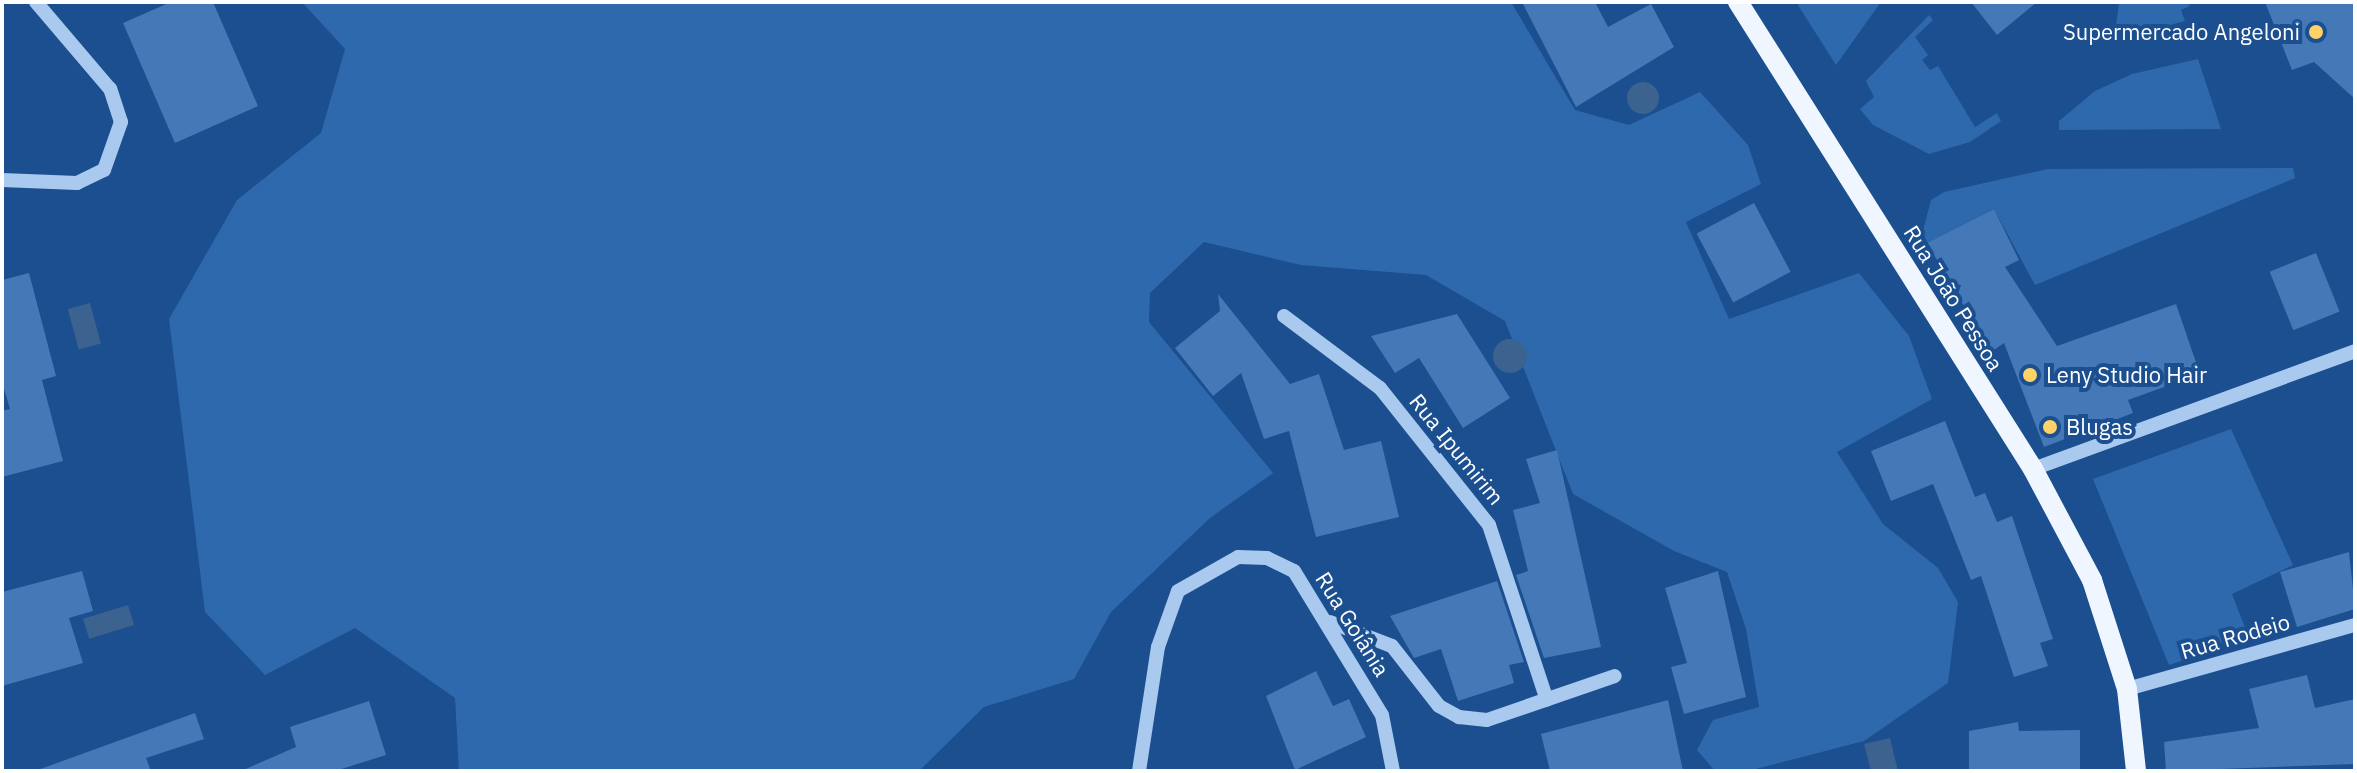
<!DOCTYPE html>
<html>
<head>
<meta charset="utf-8">
<style>
	body { margin:0 }
	#map { position:relative; width:2357px; height:773px; overflow:hidden; background:#1b4f8f; font-family:"IBM Plex Sans",sans-serif }
	div>[style] { position:absolute }
	[style*='--x'] { left:calc(var(--x)*1px); top:calc(var(--y)*1px); width:calc(var(--w)*1px); rotate:calc(var(--a)*1deg) }
	.green>* { inset:0; background:#2e69ad }
	.water>* { inset:0; background:#3c6290; transform-origin:0 0 }
	.round { border-radius:50% }
	.building>* { inset:0; background:#4478b7; transform-origin:0 0 }
	.minor>* { height:14px; margin:-7px; padding:0 7px; transform-origin:7px; border-radius:7px; background:#a9c9ee }
	.major>* { height:20px; margin:-10px; padding:0 10px; transform-origin:10px; border-radius:10px; background:#f0f6ff }
	.dots>* { width:22px; height:22px; translate:-50% -50%; box-sizing:border-box; border:4px solid #1b4f8f; border-radius:50% }
	span { translate:-50% -50%; white-space:nowrap; text-align:center; line-height:1.15; -webkit-text-stroke:8px #1b4f8f; paint-order:stroke }
	.poi-label { font-size:22px; color:#fff }
	.right { translate:-100% -50%; text-align:right }
	.left { translate:0 -50%; text-align:left }
	.street-label { font-size:22px; color:#fff }
	.frame { position:absolute; inset:0; border:4px solid #fff; pointer-events:none }
</style>
</head>
<body>
<div id="map">
	<div class="green">
		<div style="clip-path:polygon(302px 2px,1511px 2px,1575px 110px,1629px 125px,1700px 92px,1748px 145px,1761px 184px,1686px 222px,1729px 319px,1859px 273px,1909px 336px,1932px 399px,1837px 452px,1883px 524px,1938px 568px,1958px 602px,1948px 683px,1864px 741px,1748px 771px,1715px 771px,1697px 750px,1713px 720px,1759px 707px,1746px 629px,1727px 572px,1674px 551px,1573px 494px,1505px 321px,1426px 275px,1301px 265px,1204px 242px,1150px 293px,1149px 322px,1273px 473px,1210px 518px,1111px 612px,1074px 679px,984px 707px,919px 771px,459px 771px,455px 698px,355px 628px,265px 675px,205px 612px,169px 319px,237px 200px,321px 133px,345px 49px)"></div>
		<div style="clip-path:polygon(1796px 2px,1881px 2px,1836px 65px)"></div>
		<div style="clip-path:polygon(2119px 2px,2188px 2px,2190px 6px,2181px 10px,2185px 21px,2139px 33px,2116px 26px)"></div>
		<div style="clip-path:polygon(1929px 15px,1933px 20px,1915px 37px,1928px 55px,1922px 60px,1930px 70px,1938px 66px,1975px 127px,1997px 113px,2001px 121px,1970px 142px,1929px 154px,1873px 125px,1860px 109px,1874px 97px,1866px 81px)"></div>
		<div style="clip-path:polygon(2198px 59px,2221px 129px,2059px 130px,2059px 121px,2095px 91px,2132px 74px)"></div>
		<div style="clip-path:polygon(2293px 168px,2295px 178px,2035px 285px,1994px 209px,1927px 243px,1923px 231px,1931px 200px,1944px 192px,2048px 169px)"></div>
		<div style="clip-path:polygon(2231px 429px,2293px 565px,2232px 594px,2249px 638px,2169px 665px,2093px 479px)"></div>
	</div>
	<div class="water">
		<div class="round" style="left:1627px;top:82px;width:32px;height:32px"></div>
		<div style="left:90px;top:303px;width:42px;height:23px;rotate:75deg"></div>
		<div class="round" style="left:1493px;top:339px;width:34px;height:34px"></div>
		<div style="left:128px;top:605px;width:21px;height:47px;rotate:73deg"></div>
		<div style="clip-path:polygon(1890px 738px,1898px 771px,1871px 771px,1864px 744px)"></div>
	</div>
	<div class="building">
		<div style="clip-path:polygon(171px 2px,213px 2px,258px 106px,175px 143px,123px 23px)"></div>
		<div style="clip-path:polygon(1522px 2px,1595px 2px,1608px 27px,1651px 4px,1674px 47px,1576px 107px)"></div>
		<div style="clip-path:polygon(1971px 2px,2037px 2px,1997px 35px)"></div>
		<div style="clip-path:polygon(2265px 2px,2355px 2px,2355px 99px,2314px 62px,2292px 70px)"></div>
		<div style="left:1754px;top:203px;width:78px;height:65px;rotate:62deg"></div>
		<div style="clip-path:polygon(1994px 209px,2019px 260px,2005px 267px,2057px 346px,2176px 304px,2200px 374px,2128px 400px,2133px 413px,2044px 447px,2004px 343px,1991px 352px,1927px 243px)"></div>
		<div style="left:2316px;top:253px;width:63px;height:50px;rotate:68deg"></div>
		<div style="clip-path:polygon(29px 273px,56px 376px,42px 380px,63px 461px,2px 477px,2px 411px,10px 409px,2px 382px,2px 280px)"></div>
		<div style="clip-path:polygon(1218px 294px,1290px 384px,1319px 374px,1344px 450px,1381px 441px,1399px 517px,1316px 537px,1289px 431px,1264px 439px,1241px 373px,1213px 396px,1175px 348px,1220px 311px)"></div>
		<div style="clip-path:polygon(1457px 314px,1510px 398px,1463px 428px,1419px 358px,1395px 373px,1371px 336px)"></div>
		<div style="clip-path:polygon(1945px 421px,1975px 497px,1985px 493px,1997px 522px,2012px 516px,2053px 639px,2040px 643px,2048px 666px,2014px 677px,1981px 576px,1971px 580px,1933px 484px,1891px 501px,1871px 451px)"></div>
		<div style="clip-path:polygon(1557px 450px,1601px 647px,1544px 658px,1516px 575px,1528px 571px,1513px 510px,1540px 503px,1526px 459px)"></div>
		<div style="clip-path:polygon(2349px 552px,2355px 609px,2297px 627px,2280px 572px)"></div>
		<div style="clip-path:polygon(82px 571px,93px 611px,69px 618px,83px 663px,2px 686px,2px 592px)"></div>
		<div style="clip-path:polygon(1718px 571px,1746px 697px,1684px 714px,1671px 667px,1687px 663px,1665px 588px)"></div>
		<div style="clip-path:polygon(1497px 581px,1524px 662px,1509px 665px,1514px 683px,1458px 701px,1441px 649px,1414px 658px,1390px 616px)"></div>
		<div style="clip-path:polygon(1316px 671px,1333px 706px,1349px 699px,1366px 737px,1295px 770px,1266px 696px)"></div>
		<div style="clip-path:polygon(2307px 675px,2315px 708px,2355px 699px,2355px 764px,2166px 771px,2164px 742px,2259px 728px,2249px 689px)"></div>
		<div style="clip-path:polygon(1668px 700px,1683px 771px,1550px 771px,1541px 734px)"></div>
		<div style="clip-path:polygon(369px 701px,386px 755px,335px 771px,241px 771px,296px 747px,290px 727px)"></div>
		<div style="clip-path:polygon(195px 713px,204px 739px,146px 758px,151px 771px,35px 771px)"></div>
		<div style="clip-path:polygon(2018px 722px,2019px 731px,2080px 730px,2080px 770px,1969px 771px,1969px 731px)"></div>
	</div>
	<div class="minor">
		<div style="--x:2;--y:180;--w:75;--a:2.3"></div>
		<div style="--x:77;--y:183;--w:30;--a:-26"></div>
		<div style="--x:104;--y:170;--w:51;--a:-70.5"></div>
		<div style="--x:121;--y:122;--w:35;--a:-108"></div>
		<div style="--x:110;--y:89;--w:114;--a:-130.4"></div>
		<div style="--x:1284;--y:316;--w:120;--a:36.9"></div>
		<div style="--x:1380;--y:388;--w:175;--a:51.5"></div>
		<div style="--x:1489;--y:525;--w:184;--a:71.7"></div>
		<div style="--x:2033;--y:469;--w:343;--a:-20.1"></div>
		<div style="--x:1330;--y:622;--w:66;--a:21.2"></div>
		<div style="--x:1392;--y:646;--w:76;--a:51.9"></div>
		<div style="--x:1439;--y:706;--w:23;--a:29"></div>
		<div style="--x:1459;--y:717;--w:28;--a:6"></div>
		<div style="--x:1487;--y:720;--w:135;--a:-19"></div>
		<div style="--x:2127;--y:689;--w:237;--a:-15.7"></div>
		<div style="--x:1139;--y:771;--w:125;--a:-81.3"></div>
		<div style="--x:1158;--y:647;--w:59;--a:-70.3"></div>
		<div style="--x:1178;--y:591;--w:69;--a:-29.5"></div>
		<div style="--x:1238;--y:557;--w:29;--a:2"></div>
		<div style="--x:1267;--y:558;--w:30;--a:26"></div>
		<div style="--x:1294;--y:571;--w:169;--a:58.6"></div>
		<div style="--x:1382;--y:715;--w:57;--a:78.9"></div>
	</div>
	<div class="major">
		<div style="--x:1738;--y:2;--w:552;--a:57.72"></div>
		<div style="--x:2033;--y:469;--w:126;--a:62"></div>
		<div style="--x:2092;--y:580;--w:114;--a:72.2"></div>
		<div style="--x:2127;--y:689;--w:82;--a:83.7"></div>
	</div>
	<div class="dots">
		<div style="left:2316px;top:32px;background:#ffd166"></div>
		<div style="left:2030px;top:375px;background:#ffd166"></div>
		<div style="left:2050px;top:427px;background:#ffd166"></div>
	</div>
	<div class="poi-label">
		<span class="right" style="left:2300px;top:32px">Supermercado Angeloni</span>
		<span class="left" style="left:2046px;top:375px">Leny Studio Hair</span>
		<span class="left" style="left:2066px;top:427px">Blugas</span>
	</div>
	<div class="street-label">
		<span style="left:1954px;top:298px;rotate:58deg">Rua João Pessoa</span>
		<span style="left:1457px;top:449px;rotate:51deg">Rua Ipumirim</span>
		<span style="left:1353px;top:624px;rotate:58deg">Rua Goiânia</span>
		<span style="left:2235px;top:636px;rotate:-16deg">Rua Rodeio</span>
	</div>
	<div class="frame"></div>
</div>
</body>
</html>
